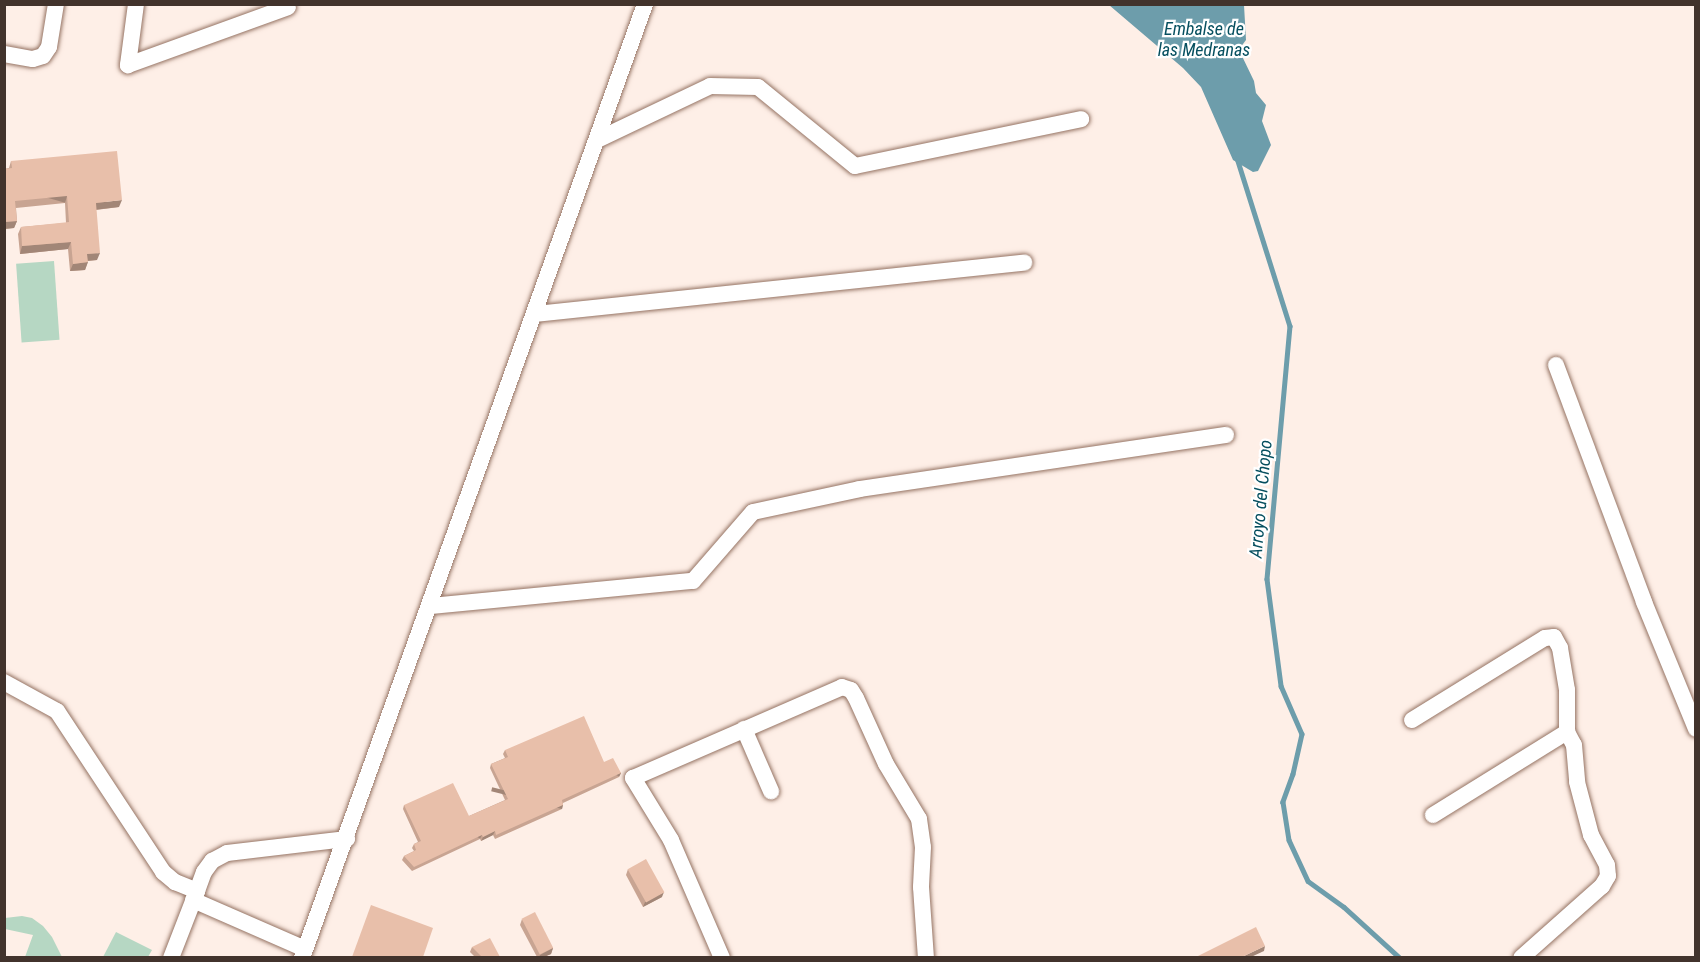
<!DOCTYPE html>
<html>
<head>
<meta charset="utf-8">
<style>
	body { margin:0 }
	#map { position:relative; width:1700px; height:962px; overflow:hidden; background:#feefe7; font-family:"Roboto Condensed",sans-serif }
	div>[style] { position:absolute }
	[style*='--x'] { left:calc(var(--x)*1px); top:calc(var(--y)*1px); width:calc(var(--w)*1px); rotate:calc(var(--a)*1deg) }
	.green>* { inset:0; background:#b6d7c3; transform-origin:0 0 }
	.water>* { inset:0; background:#6d9dab }
	.stream>* { height:4.5px; margin:-2.25px; padding:0 2.25px; transform-origin:2.25px; border-radius:2.25px; background:#6d9dab }
	.roads { filter:drop-shadow(0 0 2px #957363) drop-shadow(0 0 2px #957363) }
	.street>* { height:16px; margin:-8px; padding:0 8px; transform-origin:8px; border-radius:8px; background:#fff }
	.wall>* { inset:0; background:#c8a492 }
	.shaded-wall>* { inset:0; background:#a28677; transform-origin:0 0 }
	.building>* { inset:0; background:#e8bfaa; transform-origin:0 0 }
	span { translate:-50% -50%; white-space:nowrap; text-align:center; line-height:1.15; -webkit-text-stroke:4.5px #fff; paint-order:stroke }
	.water-label { font-size:18px; color:#064f5f; font-style:italic }
	.frame { position:absolute; inset:0; border:6px solid #42332c; pointer-events:none }
</style>
</head>
<body>
<div id="map">
	<div class="green">
		<div style="left:54px;top:261px;width:79px;height:38px;rotate:86deg"></div>
		<div style="clip-path:polygon(22px 916px,32px 918px,43px 926px,52px 937px,62px 957px,25px 957px,33px 935px,5px 929px,5px 918px)"></div>
		<div style="clip-path:polygon(116px 932px,152px 950px,148px 957px,103px 957px)"></div>
	</div>
	<div class="water">
		<div style="clip-path:polygon(1109px 5px,1244px 5px,1246px 40px,1240px 48px,1241px 54px,1254px 81px,1256px 93px,1266px 105px,1262px 121px,1271px 145px,1258px 171px,1253px 172px,1233px 160px,1201px 87px,1183px 68px)"></div>
	</div>
	<div class="stream">
		<div style="--x:1237;--y:158;--w:176;--a:72.5"></div>
		<div style="--x:1290;--y:326;--w:254;--a:95.2"></div>
		<div style="--x:1267;--y:579;--w:108;--a:82.5"></div>
		<div style="--x:1281;--y:686;--w:52;--a:66.4"></div>
		<div style="--x:1302;--y:734;--w:41;--a:102.7"></div>
		<div style="--x:1293;--y:774;--w:30;--a:110"></div>
		<div style="--x:1283;--y:802;--w:38;--a:81"></div>
		<div style="--x:1289;--y:840;--w:45;--a:65.1"></div>
		<div style="--x:1308;--y:881;--w:44;--a:35.8"></div>
		<div style="--x:1344;--y:907;--w:76;--a:42.3"></div>
	</div>
	<div class="roads">
		<div class="street">
			<div style="--x:136;--y:4;--w:62;--a:97.5"></div>
			<div style="--x:128;--y:65;--w:170;--a:-19.9"></div>
			<div style="--x:4;--y:54;--w:29;--a:10"></div>
			<div style="--x:33;--y:59;--w:10;--a:-17"></div>
			<div style="--x:43;--y:56;--w:11;--a:-56"></div>
			<div style="--x:49;--y:47;--w:44;--a:-80.8"></div>
			<div style="--x:597;--y:140;--w:125;--a:-25.5"></div>
			<div style="--x:710;--y:86;--w:48;--a:1.2"></div>
			<div style="--x:758;--y:87;--w:125;--a:39.2"></div>
			<div style="--x:855;--y:166;--w:231;--a:-11.7"></div>
			<div style="--x:535;--y:314;--w:492;--a:-6"></div>
			<div style="--x:1556;--y:365;--w:253;--a:69.6"></div>
			<div style="--x:1644;--y:602;--w:137;--a:67.7"></div>
			<div style="--x:431;--y:606;--w:263;--a:-5.5"></div>
			<div style="--x:693;--y:581;--w:91;--a:-49"></div>
			<div style="--x:753;--y:512;--w:109;--a:-12.1"></div>
			<div style="--x:860;--y:489;--w:370;--a:-8.4"></div>
			<div style="--x:4;--y:682;--w:60;--a:28.7"></div>
			<div style="--x:57;--y:711;--w:193;--a:56.6"></div>
			<div style="--x:163;--y:872;--w:16;--a:40"></div>
			<div style="--x:175;--y:882;--w:24;--a:22"></div>
			<div style="--x:197;--y:891;--w:72;--a:111.2"></div>
			<div style="--x:1412;--y:720;--w:156;--a:-31.7"></div>
			<div style="--x:1545;--y:638;--w:9;--a:-6"></div>
			<div style="--x:1554;--y:637;--w:13;--a:61"></div>
			<div style="--x:1560;--y:648;--w:43;--a:80.5"></div>
			<div style="--x:1567;--y:690;--w:42;--a:90"></div>
			<div style="--x:1567;--y:732;--w:15;--a:62"></div>
			<div style="--x:1574;--y:745;--w:37;--a:85"></div>
			<div style="--x:1577;--y:782;--w:55;--a:75.2"></div>
			<div style="--x:1591;--y:835;--w:34;--a:62"></div>
			<div style="--x:1607;--y:865;--w:11;--a:85"></div>
			<div style="--x:1608;--y:876;--w:12;--a:121"></div>
			<div style="--x:1602;--y:886;--w:108;--a:138.4"></div>
			<div style="--x:744;--y:729;--w:68;--a:66.5"></div>
			<div style="--x:1433;--y:815;--w:158;--a:-31.8"></div>
			<div style="--x:197;--y:891;--w:20;--a:-70"></div>
			<div style="--x:204;--y:872;--w:14;--a:-54"></div>
			<div style="--x:212;--y:861;--w:17;--a:-28"></div>
			<div style="--x:227;--y:853;--w:121;--a:-6.7"></div>
			<div style="--x:193;--y:900;--w:122;--a:23.6"></div>
			<div style="--x:302;--y:958;--w:1014;--a:-70.22"></div>
			<div style="--x:722;--y:958;--w:129;--a:-113.4"></div>
			<div style="--x:671;--y:840;--w:73;--a:-121.5"></div>
			<div style="--x:633;--y:778;--w:228;--a:-23.5"></div>
			<div style="--x:842;--y:687;--w:9;--a:18"></div>
			<div style="--x:851;--y:690;--w:9;--a:58"></div>
			<div style="--x:856;--y:698;--w:72;--a:65.6"></div>
			<div style="--x:886;--y:764;--w:64;--a:59"></div>
			<div style="--x:919;--y:819;--w:28;--a:82"></div>
			<div style="--x:923;--y:847;--w:40;--a:92.9"></div>
			<div style="--x:921;--y:887;--w:71;--a:86"></div>
		</div>
	</div>
	<div class="wall">
		<div style="clip-path:polygon(11px 161px,119px 207px,96px 210px,97px 260px,88px 261px,85px 270px,70px 271px,68px 249px,20px 254px,18px 234px,21px 227px,66px 223px,65px 203px,16px 208px,17px 221px,14px 228px,4px 229px,4px 169px,9px 168px)"></div>
		<div style="clip-path:polygon(505px 750px,604px 762px,621px 773px,619px 777px,563px 803px,562px 809px,495px 839px,493px 835px,481px 841px,480px 839px,412px 871px,402px 860px,404px 856px,414px 851px,412px 848px,414px 844px,418px 842px,403px 809px,404px 805px,469px 816px,505px 800px,490px 768px,491px 764px,505px 758px,503px 754px)"></div>
		<div style="clip-path:polygon(628px 869px,662px 897px,643px 907px,626px 875px)"></div>
		<div style="clip-path:polygon(522px 919px,553px 948px,551px 954px,544px 957px,537px 957px,520px 925px)"></div>
		<div style="clip-path:polygon(472px 947px,500px 957px,475px 957px,470px 952px)"></div>
	</div>
	<div class="shaded-wall">
		<div style="left:67px;top:196px;width:7px;height:52px;rotate:106deg"></div>
		<div style="clip-path:polygon(122px 200px,119px 207px,93px 210px,96px 203px)"></div>
		<div style="clip-path:polygon(17px 221px,14px 228px,4px 229px,4px 222px)"></div>
		<div style="clip-path:polygon(71px 242px,68px 249px,20px 254px,22px 246px)"></div>
		<div style="clip-path:polygon(100px 253px,97px 260px,85px 261px,87px 254px)"></div>
		<div style="clip-path:polygon(88px 262px,85px 270px,70px 271px,73px 264px)"></div>
		<div style="left:621px;top:773px;width:4px;height:65px;rotate:117deg"></div>
		<div style="left:563px;top:805px;width:4px;height:73px;rotate:104deg"></div>
		<div style="clip-path:polygon(495px 831px,493px 835px,481px 841px,483px 837px)"></div>
		<div style="left:482px;top:835px;width:4px;height:75px;rotate:117deg"></div>
		<div style="clip-path:polygon(664px 892px,662px 897px,643px 907px,645px 902px)"></div>
		<div style="clip-path:polygon(1265px 946px,1264px 951px,1251px 957px,1242px 957px)"></div>
		<div style="clip-path:polygon(553px 948px,551px 954px,544px 957px,539px 957px,540px 955px)"></div>
	</div>
	<div class="building">
		<div style="clip-path:polygon(117px 151px,122px 200px,96px 203px,100px 253px,87px 254px,88px 262px,73px 264px,71px 242px,22px 246px,21px 227px,69px 222px,67px 196px,15px 201px,17px 221px,4px 222px,4px 169px,12px 168px,11px 161px)"></div>
		<div style="clip-path:polygon(584px 716px,604px 762px,613px 758px,621px 773px,562px 800px,563px 805px,496px 835px,495px 831px,483px 837px,482px 835px,414px 867px,404px 856px,416px 850px,414px 844px,421px 841px,404px 805px,453px 783px,469px 816px,508px 799px,491px 764px,508px 757px,505px 750px)"></div>
		<div style="left:646px;top:859px;width:38px;height:21px;rotate:61deg"></div>
		<div style="clip-path:polygon(371px 905px,433px 928px,423px 957px,352px 957px)"></div>
		<div style="left:535px;top:912px;width:40px;height:15px;rotate:63deg"></div>
		<div style="clip-path:polygon(1256px 927px,1265px 946px,1242px 957px,1196px 957px)"></div>
		<div style="clip-path:polygon(490px 938px,500px 957px,482px 957px,472px 947px)"></div>
	</div>
	<div class="water-label">
		<span style="left:1204px;top:40px">Embalse de<br>las Medranas</span>
		<span style="left:1261px;top:499px;rotate:-85deg">Arroyo del Chopo</span>
	</div>
	<div class="frame"></div>
</div>
</body>
</html>
